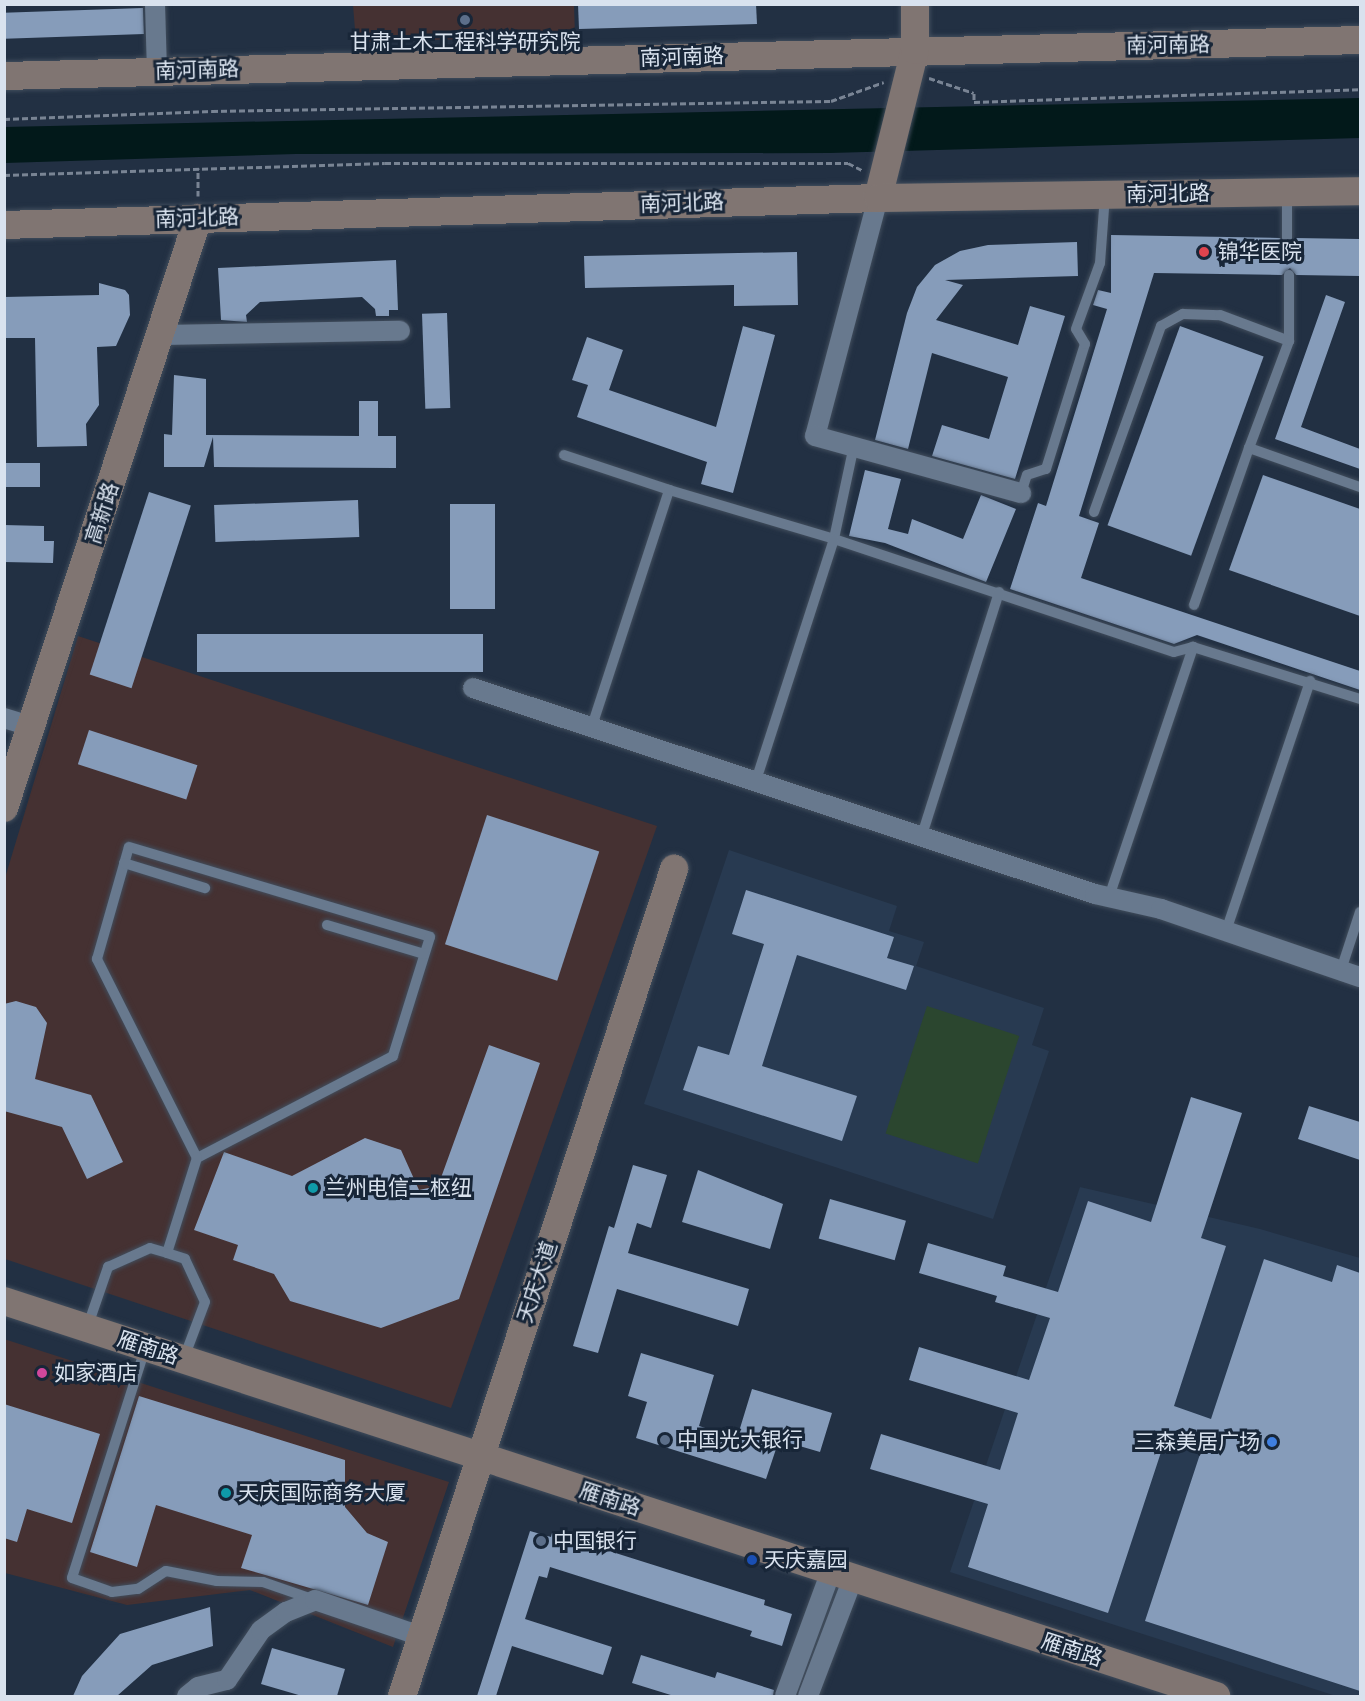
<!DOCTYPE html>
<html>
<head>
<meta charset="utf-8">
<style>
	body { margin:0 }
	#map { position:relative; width:1365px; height:1701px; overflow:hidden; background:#223043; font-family:"Source Sans 3","Noto Sans SC",sans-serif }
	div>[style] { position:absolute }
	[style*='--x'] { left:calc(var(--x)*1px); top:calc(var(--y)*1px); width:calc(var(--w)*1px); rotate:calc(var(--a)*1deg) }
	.commercial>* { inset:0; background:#453132 }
	.built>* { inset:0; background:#283a51 }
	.green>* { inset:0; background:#2b462f; transform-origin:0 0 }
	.water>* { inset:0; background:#02191a }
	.building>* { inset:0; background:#869cba; transform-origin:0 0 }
	.path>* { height:3px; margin-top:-1.5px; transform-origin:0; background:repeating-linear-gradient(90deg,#798494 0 6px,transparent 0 9px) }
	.roads { filter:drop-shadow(0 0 2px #414d5c) drop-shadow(0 0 2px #414d5c) }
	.lane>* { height:10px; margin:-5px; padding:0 5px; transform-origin:5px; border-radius:5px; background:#68798e }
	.street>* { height:20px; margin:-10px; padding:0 10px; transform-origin:10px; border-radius:10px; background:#68798e }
	.secondary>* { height:28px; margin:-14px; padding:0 14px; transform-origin:14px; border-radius:14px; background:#807572 }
	.dots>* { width:16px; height:16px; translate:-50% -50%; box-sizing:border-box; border:3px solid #182638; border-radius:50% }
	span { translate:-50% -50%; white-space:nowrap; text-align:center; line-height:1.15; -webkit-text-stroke:6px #182638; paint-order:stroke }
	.poi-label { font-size:21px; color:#d9e2ee }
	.left { translate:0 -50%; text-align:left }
	.right { translate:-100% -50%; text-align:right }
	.street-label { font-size:21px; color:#d9e2ee }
	.frame { position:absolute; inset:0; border:6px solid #d9e2ee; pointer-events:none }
</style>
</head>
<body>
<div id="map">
	<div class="commercial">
		<div style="clip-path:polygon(353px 5px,574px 5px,575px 36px,356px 42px)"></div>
		<div style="clip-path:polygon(78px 636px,657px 826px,451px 1408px,5px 1259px,5px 878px)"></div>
		<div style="clip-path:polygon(4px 1339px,449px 1482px,393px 1647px,250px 1590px,127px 1605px,5px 1573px)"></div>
	</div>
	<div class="built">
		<div style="clip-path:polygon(729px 850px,897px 906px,889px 931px,924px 942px,916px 966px,1044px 1008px,1032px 1045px,1049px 1051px,993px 1219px,644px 1104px)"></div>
		<div style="clip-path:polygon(1080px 1187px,1260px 1229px,1360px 1258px,1360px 1696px,1336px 1696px,950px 1572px)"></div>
	</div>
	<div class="green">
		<div style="left:927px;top:1006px;width:97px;height:134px;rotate:18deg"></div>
	</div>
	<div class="water">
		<div style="clip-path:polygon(1360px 98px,1360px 138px,830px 153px,296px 154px,5px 163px,4px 127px)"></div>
	</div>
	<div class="building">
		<div style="clip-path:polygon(578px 4px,756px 4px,757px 24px,579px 29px)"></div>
		<div style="left:143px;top:8px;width:26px;height:139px;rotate:88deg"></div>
		<div style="clip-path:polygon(1111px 235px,1280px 238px,1286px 245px,1294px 238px,1360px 239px,1360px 276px,1296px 275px,1290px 268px,1282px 275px,1154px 273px,1079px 516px,1099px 523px,1081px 578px,1360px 671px,1360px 690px,1197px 635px,1174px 644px,1010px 589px,1038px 503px,1046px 506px,1107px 309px,1093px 305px,1098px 290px,1111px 293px)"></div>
		<div style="clip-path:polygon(1077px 242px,1078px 276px,945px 280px,963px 285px,936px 320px,1018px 345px,1030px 306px,1065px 316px,1015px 479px,932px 456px,942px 425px,989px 439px,1008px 377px,932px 353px,908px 449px,875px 440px,907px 313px,917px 287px,935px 265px,960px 251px,988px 245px)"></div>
		<div style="clip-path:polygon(797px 252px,798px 305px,734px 306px,734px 285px,585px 288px,584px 256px)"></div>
		<div style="clip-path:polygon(396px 260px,398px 310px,389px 310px,389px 316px,376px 316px,375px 309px,362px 297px,260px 302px,246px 315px,247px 322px,221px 320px,218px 268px)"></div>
		<div style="clip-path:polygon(99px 283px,125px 290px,129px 295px,130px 315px,116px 346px,97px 347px,99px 405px,86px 424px,87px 446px,37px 447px,35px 338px,4px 338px,4px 297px,99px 295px)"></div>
		<div style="clip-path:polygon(1326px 295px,1345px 302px,1301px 427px,1360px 449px,1360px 469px,1275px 439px)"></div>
		<div style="left:447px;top:313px;width:95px;height:25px;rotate:88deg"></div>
		<div style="clip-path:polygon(743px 326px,775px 335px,733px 493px,701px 484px,707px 462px,577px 417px,588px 385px,572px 380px,587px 337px,623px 350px,609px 390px,716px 427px)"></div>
		<div style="left:1180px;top:326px;width:89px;height:212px;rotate:20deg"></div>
		<div style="clip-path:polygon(174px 375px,206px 379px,206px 435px,359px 436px,359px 401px,378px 401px,378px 436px,396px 436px,396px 468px,214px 467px,213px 437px,204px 467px,164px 467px,164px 434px,172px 435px)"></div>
		<div style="left:40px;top:463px;width:24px;height:36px;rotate:90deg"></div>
		<div style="clip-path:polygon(865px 470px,901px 479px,888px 529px,908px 534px,912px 519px,963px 539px,981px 495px,1016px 509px,986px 582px,885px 543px,849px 536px)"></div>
		<div style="clip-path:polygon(1263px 475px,1360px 509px,1360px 616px,1229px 570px)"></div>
		<div style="left:149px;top:492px;width:44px;height:192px;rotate:18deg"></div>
		<div style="left:358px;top:500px;width:37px;height:144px;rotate:88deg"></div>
		<div style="left:450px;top:504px;width:45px;height:105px"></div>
		<div style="clip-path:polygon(4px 525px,44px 526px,44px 541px,54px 541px,53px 563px,4px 562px)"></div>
		<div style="left:483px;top:634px;width:38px;height:286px;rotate:90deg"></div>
		<div style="left:89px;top:730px;width:114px;height:36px;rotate:18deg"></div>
		<div style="left:487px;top:815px;width:118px;height:136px;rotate:18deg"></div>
		<div style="clip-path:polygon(746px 890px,894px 937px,887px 958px,914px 966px,906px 990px,797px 955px,762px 1066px,857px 1096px,842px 1141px,683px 1090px,698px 1046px,729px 1055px,764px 944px,732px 934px)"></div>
		<div style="clip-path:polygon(16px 1001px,36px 1007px,47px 1023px,35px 1079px,91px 1095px,123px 1162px,87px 1179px,62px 1127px,4px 1111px,4px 1004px)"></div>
		<div style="clip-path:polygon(489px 1045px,540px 1063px,459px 1299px,381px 1328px,290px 1301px,274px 1274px,233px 1260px,238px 1245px,194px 1230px,224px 1152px,292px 1176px,365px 1138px,401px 1150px,419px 1190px,438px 1186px)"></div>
		<div style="clip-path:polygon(1191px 1097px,1242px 1113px,1201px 1238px,1226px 1246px,1174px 1406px,1211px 1419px,1264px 1259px,1332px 1282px,1337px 1265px,1360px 1273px,1360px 1691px,1145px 1621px,1202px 1448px,1166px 1437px,1108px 1613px,968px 1567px,988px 1504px,870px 1469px,881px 1434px,1000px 1470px,1018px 1413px,909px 1380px,919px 1347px,1029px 1380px,1050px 1318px,995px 1302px,997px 1296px,919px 1273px,928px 1243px,1006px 1266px,1003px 1276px,1058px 1292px,1088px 1201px,1151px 1222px)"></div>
		<div style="clip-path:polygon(1309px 1106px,1360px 1122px,1360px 1160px,1298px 1139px)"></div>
		<div style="clip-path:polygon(633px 1165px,667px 1175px,651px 1228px,637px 1223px,628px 1253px,749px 1289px,738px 1326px,617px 1289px,598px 1353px,573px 1346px,609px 1226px,614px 1228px)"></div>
		<div style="clip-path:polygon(698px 1170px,783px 1204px,770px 1249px,682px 1222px)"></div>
		<div style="left:830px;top:1199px;width:79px;height:41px;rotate:16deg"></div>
		<div style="clip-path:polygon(641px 1353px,714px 1375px,699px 1426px,737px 1438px,752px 1389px,832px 1413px,820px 1452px,779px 1440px,766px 1479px,636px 1438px,647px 1402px,628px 1396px)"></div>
		<div style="clip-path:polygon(139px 1396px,345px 1460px,345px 1507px,367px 1533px,388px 1542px,368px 1605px,241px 1568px,252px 1535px,156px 1505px,137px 1567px,90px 1552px)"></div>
		<div style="clip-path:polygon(4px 1404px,100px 1434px,72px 1523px,27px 1509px,17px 1542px,4px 1538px)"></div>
		<div style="clip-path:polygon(530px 1531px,551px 1537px,552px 1533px,765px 1600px,764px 1605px,792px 1614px,782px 1646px,750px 1636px,752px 1631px,550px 1567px,547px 1578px,539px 1576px,525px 1619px,612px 1647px,603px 1675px,512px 1646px,496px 1696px,477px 1696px)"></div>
		<div style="clip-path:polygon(210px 1607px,213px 1646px,152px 1665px,117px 1696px,73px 1696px,82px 1676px,120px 1634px)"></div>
		<div style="clip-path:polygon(272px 1648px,345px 1669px,337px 1696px,302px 1696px,261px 1684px)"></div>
		<div style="clip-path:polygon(641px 1655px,715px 1678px,717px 1672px,774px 1690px,773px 1696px,674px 1696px,632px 1683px)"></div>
	</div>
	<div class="path">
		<div style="--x:929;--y:78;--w:47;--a:18.4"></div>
		<div style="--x:974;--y:93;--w:9;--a:90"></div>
		<div style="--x:974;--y:102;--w:386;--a:-1.9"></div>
		<div style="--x:4;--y:119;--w:208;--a:-2.2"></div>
		<div style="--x:212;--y:111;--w:619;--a:-0.93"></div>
		<div style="--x:831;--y:101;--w:56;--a:-19.7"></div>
		<div style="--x:4;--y:175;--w:381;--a:-1.8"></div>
		<div style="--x:385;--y:163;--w:463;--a:0"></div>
		<div style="--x:848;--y:163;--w:16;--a:27"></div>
		<div style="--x:198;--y:196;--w:28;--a:-90"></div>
	</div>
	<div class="roads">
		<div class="lane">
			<div style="--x:1287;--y:193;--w:45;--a:90"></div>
			<div style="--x:1249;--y:448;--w:114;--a:-69.5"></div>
			<div style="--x:1289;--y:341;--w:66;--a:-90"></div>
			<div style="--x:853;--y:450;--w:91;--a:102.1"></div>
			<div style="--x:834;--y:539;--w:358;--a:18.4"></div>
			<div style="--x:1174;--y:652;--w:20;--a:-15"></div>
			<div style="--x:1193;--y:647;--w:175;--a:17.3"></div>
			<div style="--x:564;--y:455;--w:111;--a:18.4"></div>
			<div style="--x:669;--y:490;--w:172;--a:16.5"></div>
			<div style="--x:834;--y:539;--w:253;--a:107.9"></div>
			<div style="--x:1021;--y:493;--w:19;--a:-72"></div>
			<div style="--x:1027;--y:475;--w:20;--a:-18"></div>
			<div style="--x:1046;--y:469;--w:131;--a:-72.7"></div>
			<div style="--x:1085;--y:344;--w:17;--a:-121"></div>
			<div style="--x:1076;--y:329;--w:70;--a:-70"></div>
			<div style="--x:1100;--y:263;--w:68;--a:-85.8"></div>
			<div style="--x:1094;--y:512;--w:198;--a:-70.2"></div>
			<div style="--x:1161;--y:326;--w:25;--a:-29"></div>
			<div style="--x:1183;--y:314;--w:37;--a:2"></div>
			<div style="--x:1220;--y:315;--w:74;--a:20.6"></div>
			<div style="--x:1194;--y:605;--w:166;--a:-70.7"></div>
			<div style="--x:1249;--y:448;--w:118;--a:19.4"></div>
			<div style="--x:592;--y:726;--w:248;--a:-71.9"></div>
			<div style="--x:922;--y:835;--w:255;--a:-72.4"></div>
			<div style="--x:129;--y:847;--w:314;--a:16.6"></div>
			<div style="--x:430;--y:937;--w:125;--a:107.3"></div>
			<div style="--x:393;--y:1056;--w:221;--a:152.5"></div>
			<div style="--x:197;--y:1158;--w:223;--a:-116.7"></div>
			<div style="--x:97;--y:959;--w:116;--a:-74.1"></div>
			<div style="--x:124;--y:863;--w:85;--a:17.2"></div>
			<div style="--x:1109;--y:897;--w:264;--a:-71.4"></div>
			<div style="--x:327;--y:925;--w:101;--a:16.6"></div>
			<div style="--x:1226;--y:931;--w:264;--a:-71.4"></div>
			<div style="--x:1341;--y:970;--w:61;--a:-71.9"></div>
			<div style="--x:167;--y:1253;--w:100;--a:-72.5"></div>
			<div style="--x:87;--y:1328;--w:65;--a:-71"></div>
			<div style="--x:108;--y:1267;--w:46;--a:-24.3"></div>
			<div style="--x:150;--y:1248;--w:18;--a:16"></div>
			<div style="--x:167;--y:1253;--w:19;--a:18"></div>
			<div style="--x:185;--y:1259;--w:47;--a:65.1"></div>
			<div style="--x:205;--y:1302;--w:60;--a:110.6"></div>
			<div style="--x:145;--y:1349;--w:240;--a:107.7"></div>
			<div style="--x:72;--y:1578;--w:42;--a:19.3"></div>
			<div style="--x:112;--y:1592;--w:26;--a:-7"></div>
			<div style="--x:138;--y:1589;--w:33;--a:-33"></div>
			<div style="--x:166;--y:1571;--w:52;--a:11.1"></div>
			<div style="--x:217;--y:1581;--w:46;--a:1.2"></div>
			<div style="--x:263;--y:1582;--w:55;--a:19.1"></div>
		</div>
		<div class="street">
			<div style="--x:155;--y:4;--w:68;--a:88.3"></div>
			<div style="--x:878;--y:198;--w:246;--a:104.8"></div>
			<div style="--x:815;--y:436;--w:214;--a:15.5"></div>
			<div style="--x:159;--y:335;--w:241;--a:-1"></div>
			<div style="--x:473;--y:688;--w:655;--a:18.32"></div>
			<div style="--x:1095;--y:894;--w:68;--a:12.8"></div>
			<div style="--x:1161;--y:909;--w:210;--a:18.9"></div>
			<div style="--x:4;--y:718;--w:30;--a:17"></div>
			<div style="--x:187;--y:1696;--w:14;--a:-39"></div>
			<div style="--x:198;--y:1687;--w:30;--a:-14"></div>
			<div style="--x:227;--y:1680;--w:60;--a:-55.8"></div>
			<div style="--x:261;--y:1630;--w:31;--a:-36"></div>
			<div style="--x:286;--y:1612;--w:31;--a:-22"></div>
			<div style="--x:315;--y:1600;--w:112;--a:18.8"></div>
			<div style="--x:785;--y:1696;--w:133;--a:-69.8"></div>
			<div style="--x:808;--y:1696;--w:126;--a:-69.1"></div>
		</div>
		<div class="secondary">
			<div style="--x:4;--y:76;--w:1356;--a:-1.52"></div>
			<div style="--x:878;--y:198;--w:153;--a:-76"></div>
			<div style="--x:915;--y:50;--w:46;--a:-90"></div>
			<div style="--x:4;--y:225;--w:874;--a:-1.77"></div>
			<div style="--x:878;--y:198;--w:482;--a:-0.8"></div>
			<div style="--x:4;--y:808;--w:621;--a:-71.8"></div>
			<div style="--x:4;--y:1301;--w:1275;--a:18.05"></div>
			<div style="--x:402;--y:1696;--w:871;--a:-71.79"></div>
		</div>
	</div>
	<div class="dots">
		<div style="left:465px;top:20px;background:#5c6f8a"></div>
		<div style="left:1204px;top:252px;background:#e0444e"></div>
		<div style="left:313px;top:1188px;background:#0f9aa8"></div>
		<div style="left:42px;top:1373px;background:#d1479c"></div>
		<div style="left:665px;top:1440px;background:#5c6f8a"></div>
		<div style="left:1272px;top:1442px;background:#3f7fe0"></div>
		<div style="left:226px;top:1493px;background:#0f9aa8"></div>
		<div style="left:541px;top:1541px;background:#5c6f8a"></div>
		<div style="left:752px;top:1560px;background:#1a4fb4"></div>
	</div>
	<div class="poi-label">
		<span style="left:465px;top:42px">甘肃土木工程科学研究院</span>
		<span class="left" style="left:1218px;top:252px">锦华医院</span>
		<span class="left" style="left:325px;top:1188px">兰州电信二枢纽</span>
		<span class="left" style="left:54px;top:1373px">如家酒店</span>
		<span class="left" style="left:677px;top:1440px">中国光大银行</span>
		<span class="right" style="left:1260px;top:1442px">三森美居广场</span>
		<span class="left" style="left:238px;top:1493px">天庆国际商务大厦</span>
		<span class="left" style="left:553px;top:1541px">中国银行</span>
		<span class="left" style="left:764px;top:1560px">天庆嘉园</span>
	</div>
	<div class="street-label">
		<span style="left:1168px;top:45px;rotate:-1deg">南河南路</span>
		<span style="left:682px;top:57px;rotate:-2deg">南河南路</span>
		<span style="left:197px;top:70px;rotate:-2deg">南河南路</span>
		<span style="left:1168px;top:194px;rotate:-1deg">南河北路</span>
		<span style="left:682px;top:203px;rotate:-2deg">南河北路</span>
		<span style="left:197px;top:218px;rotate:-2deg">南河北路</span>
		<span style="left:102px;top:513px;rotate:-72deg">高新路</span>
		<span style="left:537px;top:1282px;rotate:-72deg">天庆大道</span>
		<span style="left:148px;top:1348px;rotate:18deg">雁南路</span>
		<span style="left:610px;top:1499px;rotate:18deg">雁南路</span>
		<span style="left:1072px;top:1650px;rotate:18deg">雁南路</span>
	</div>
	<div class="frame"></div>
</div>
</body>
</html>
